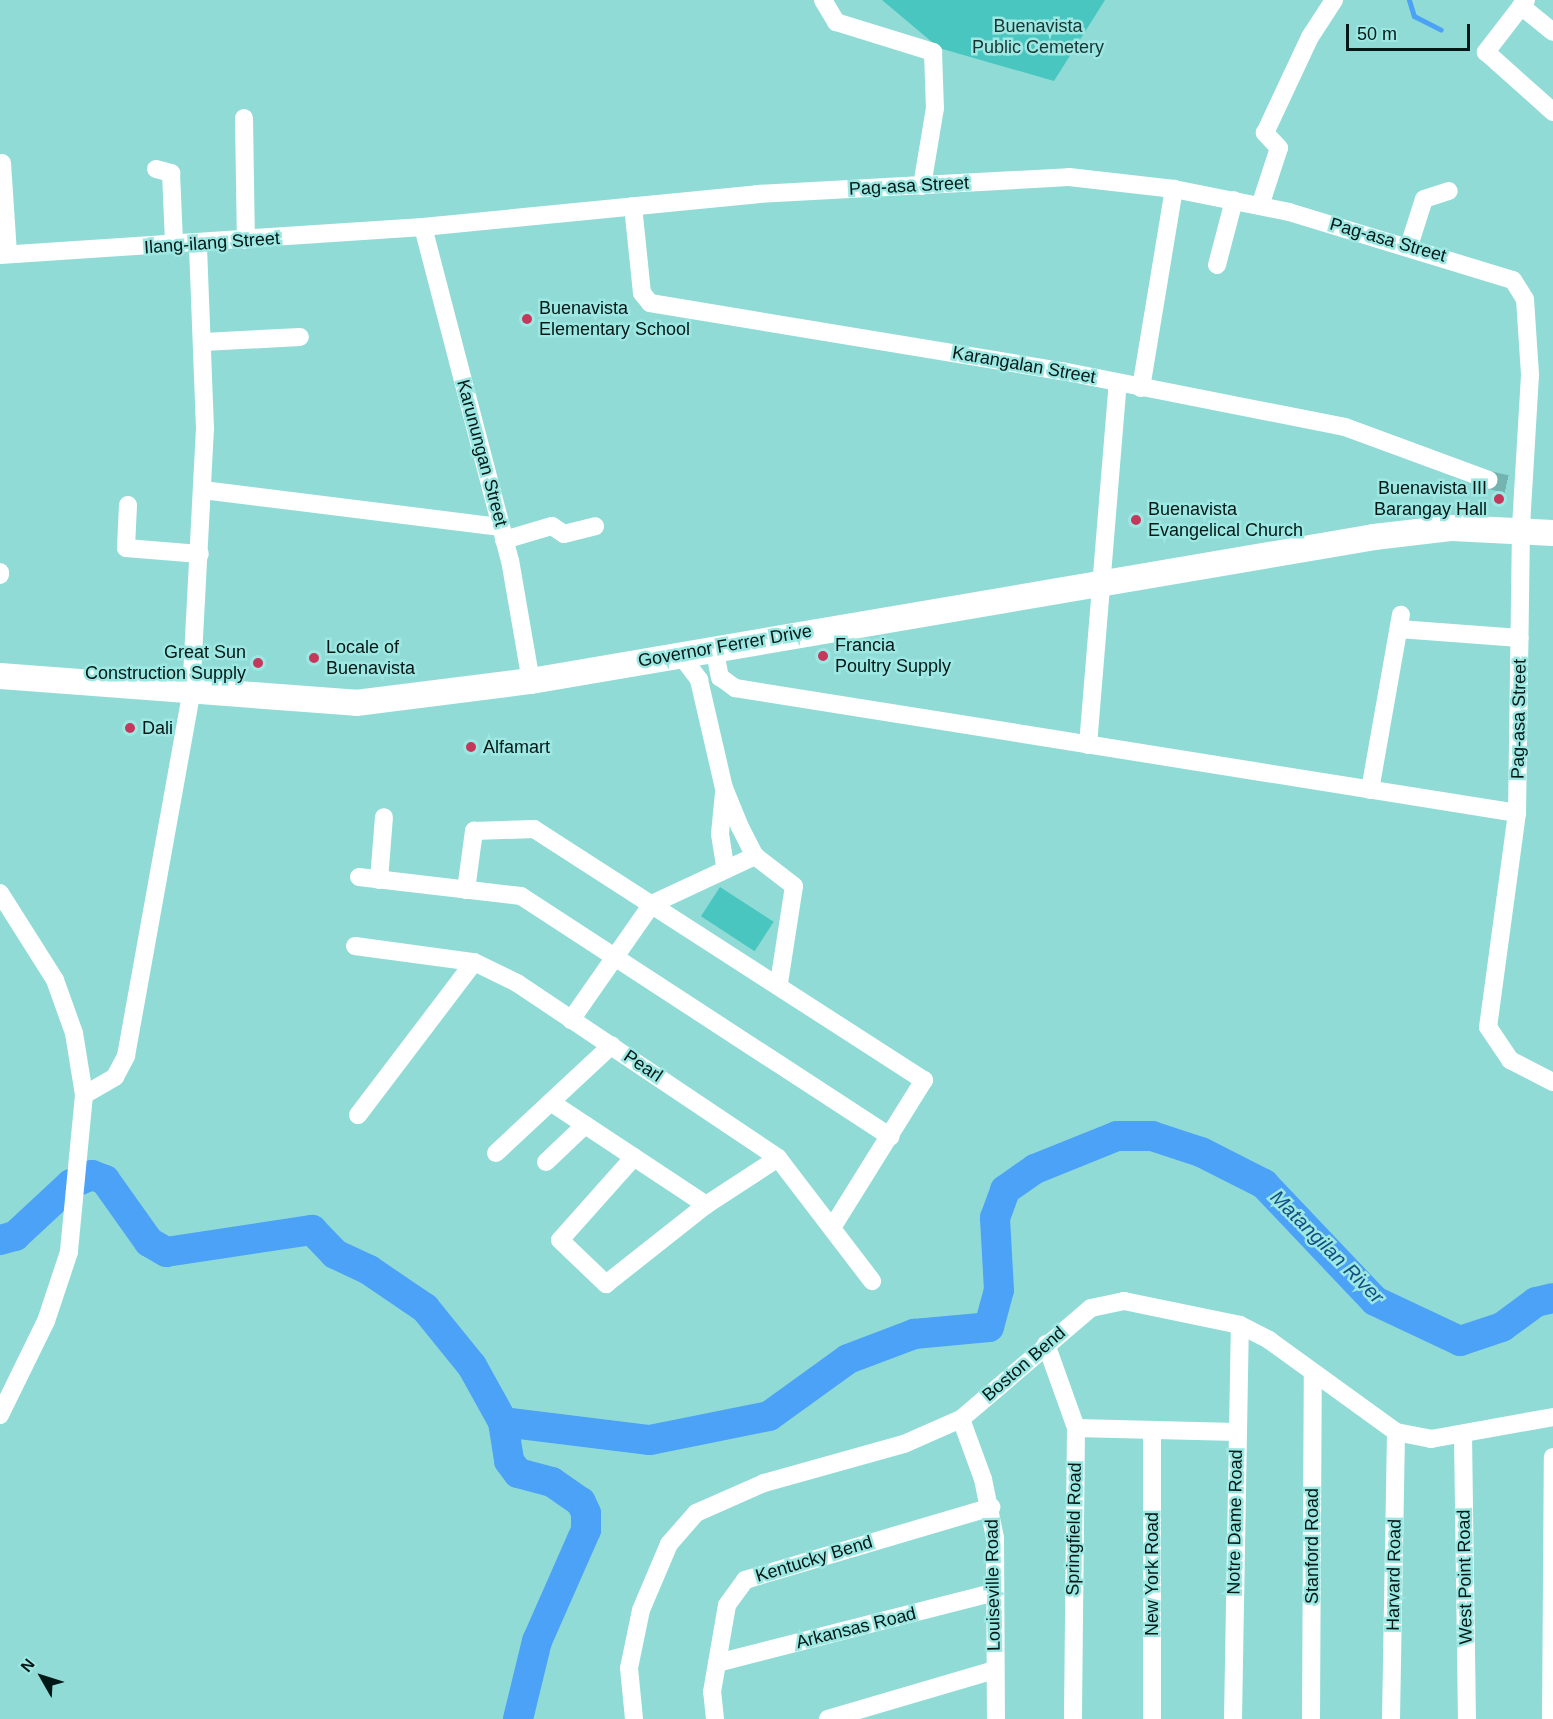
<!DOCTYPE html>
<html>
<head>
<meta charset="utf-8">
<style>
	body { margin:0 }
	#map { position:relative; width:1553px; height:1719px; overflow:hidden; background:#91dbd6; font-family:Helvetica,sans-serif }
	div>[style] { position:absolute }
	[style*='--x'] { left:calc(var(--x)*1px); top:calc(var(--y)*1px); width:calc(var(--w)*1px); rotate:calc(var(--a)*1deg) }
	.green>* { inset:0; background:#49c6c0; transform-origin:0 0 }
	.stream>* { height:5px; margin:-2.5px; padding:0 2.5px; transform-origin:2.5px; border-radius:2.5px; background:#4ba2f6 }
	.river>* { height:30px; margin:-15px; padding:0 15px; transform-origin:15px; border-radius:15px; background:#4ba2f6 }
	.street-tunnel>* { height:18px; margin-top:-9px; transform-origin:0; background:repeating-linear-gradient(90deg,#74b4b0 0 18px,transparent 0 27px) }
	.street>* { height:18px; margin:-9px; padding:0 9px; transform-origin:9px; border-radius:9px; background:#fff }
	.secondary>* { height:26px; margin:-13px; padding:0 13px; transform-origin:13px; border-radius:13px; background:#fff }
	.dots>* { width:16px; height:16px; translate:-50% -50%; box-sizing:border-box; border:3px solid #9ee8e3; border-radius:50% }
	span { translate:-50% -50%; white-space:nowrap; text-align:center; line-height:1.15; -webkit-text-stroke:5px #9ee8e3; paint-order:stroke }
	.park-label { font-size:18px; color:#183634 }
	.street-label { font-size:18px; color:#001816 }
	.poi-label { font-size:18px; color:#001816 }
	.left { translate:0 -50%; text-align:left }
	.right { translate:-100% -50%; text-align:right }
	.water-label { font-size:20px; color:#124f85; font-style:italic }
	.north { position:absolute; left:12px; top:1647px; width:60px; height:60px; -webkit-text-stroke:4px #9ee8e3; paint-order:stroke; rotate:309deg; font-size:16px; font-weight:700; line-height:24px; text-align:center; color:#001816 }
	.north::after { content:''; display:block; margin:auto; width:21px; height:27px; background:#001816; clip-path:polygon(50% 0,100% 100%,50% 72%,0 100%) }
	.scale { position:absolute; left:1346px; top:24px; width:124px; height:27px; box-sizing:border-box; border:3px solid #001816; border-top:0; padding-left:8px; font-size:18px; line-height:21px; white-space:nowrap; color:#001816; -webkit-text-stroke:4px #9ee8e3; paint-order:stroke }
</style>
</head>
<body>
<div id="map">
	<div class="green">
		<div style="clip-path:polygon(882px 0,1105px 0,1054px 81px,939px 48px)"></div>
		<div style="left:720px;top:887px;width:64px;height:35px;rotate:33deg"></div>
	</div>
	<div class="stream">
		<div style="--x:1409;--y:0;--w:17;--a:73"></div>
		<div style="--x:1414;--y:16;--w:30;--a:27"></div>
	</div>
	<div class="river">
		<div style="--x:0;--y:1240;--w:16;--a:-15"></div>
		<div style="--x:15;--y:1236;--w:76;--a:-42.9"></div>
		<div style="--x:71;--y:1184;--w:23;--a:-23"></div>
		<div style="--x:92;--y:1175;--w:14;--a:21"></div>
		<div style="--x:105;--y:1180;--w:76;--a:54.6"></div>
		<div style="--x:149;--y:1242;--w:20;--a:30"></div>
		<div style="--x:166;--y:1252;--w:148;--a:-8.6"></div>
		<div style="--x:312;--y:1230;--w:33;--a:46"></div>
		<div style="--x:335;--y:1254;--w:38;--a:25"></div>
		<div style="--x:369;--y:1270;--w:68;--a:34.2"></div>
		<div style="--x:425;--y:1308;--w:75;--a:51"></div>
		<div style="--x:472;--y:1366;--w:64;--a:61"></div>
		<div style="--x:503;--y:1422;--w:148;--a:7"></div>
		<div style="--x:650;--y:1440;--w:121;--a:-11.4"></div>
		<div style="--x:769;--y:1416;--w:97;--a:-35.8"></div>
		<div style="--x:848;--y:1359;--w:71;--a:-20.7"></div>
		<div style="--x:914;--y:1334;--w:75;--a:-5.3"></div>
		<div style="--x:989;--y:1327;--w:38;--a:-75"></div>
		<div style="--x:999;--y:1290;--w:72;--a:-93.2"></div>
		<div style="--x:995;--y:1218;--w:30;--a:-70"></div>
		<div style="--x:1005;--y:1190;--w:37;--a:-35"></div>
		<div style="--x:1035;--y:1169;--w:88;--a:-21.9"></div>
		<div style="--x:1117;--y:1136;--w:35;--a:0"></div>
		<div style="--x:1152;--y:1136;--w:52;--a:18.1"></div>
		<div style="--x:1201;--y:1152;--w:71;--a:26.9"></div>
		<div style="--x:1264;--y:1184;--w:161;--a:46.5"></div>
		<div style="--x:1375;--y:1301;--w:94;--a:25.2"></div>
		<div style="--x:1460;--y:1341;--w:44;--a:-18.4"></div>
		<div style="--x:1502;--y:1327;--w:42;--a:-36.3"></div>
		<div style="--x:1536;--y:1302;--w:17;--a:-13"></div>
		<div style="--x:503;--y:1422;--w:39;--a:81"></div>
		<div style="--x:509;--y:1461;--w:15;--a:53"></div>
		<div style="--x:518;--y:1473;--w:35;--a:15"></div>
		<div style="--x:552;--y:1482;--w:35;--a:35"></div>
		<div style="--x:581;--y:1502;--w:12;--a:66"></div>
		<div style="--x:586;--y:1513;--w:17;--a:90"></div>
		<div style="--x:586;--y:1530;--w:121;--a:113.8"></div>
		<div style="--x:537;--y:1641;--w:80;--a:103.7"></div>
	</div>
	<div class="street-tunnel">
		<div style="--x:1489;--y:480;--w:27;--a:13"></div>
	</div>
	<div class="street">
		<div style="--x:823;--y:0;--w:26;--a:59"></div>
		<div style="--x:836;--y:22;--w:102;--a:17.2"></div>
		<div style="--x:933;--y:52;--w:56;--a:88"></div>
		<div style="--x:935;--y:108;--w:79;--a:99.5"></div>
		<div style="--x:1526;--y:0;--w:66;--a:127.6"></div>
		<div style="--x:1486;--y:52;--w:90;--a:41.8"></div>
		<div style="--x:1521;--y:6;--w:41;--a:39.1"></div>
		<div style="--x:244;--y:118;--w:122;--a:89.1"></div>
		<div style="--x:2;--y:163;--w:91;--a:86.2"></div>
		<div style="--x:156;--y:169;--w:16;--a:15"></div>
		<div style="--x:171;--y:173;--w:70;--a:87.5"></div>
		<div style="--x:633;--y:206;--w:87;--a:84.1"></div>
		<div style="--x:642;--y:293;--w:13;--a:51"></div>
		<div style="--x:650;--y:303;--w:418;--a:9.4"></div>
		<div style="--x:1062;--y:371;--w:288;--a:11.2"></div>
		<div style="--x:1345;--y:427;--w:153;--a:20.2"></div>
		<div style="--x:1260;--y:206;--w:61;--a:-71.9"></div>
		<div style="--x:1279;--y:148;--w:21;--a:-133"></div>
		<div style="--x:1265;--y:133;--w:106;--a:-64.9"></div>
		<div style="--x:1310;--y:37;--w:44;--a:-57"></div>
		<div style="--x:423;--y:227;--w:344;--a:75.4"></div>
		<div style="--x:510;--y:560;--w:123;--a:80.2"></div>
		<div style="--x:1409;--y:246;--w:49;--a:-72.3"></div>
		<div style="--x:1424;--y:199;--w:26;--a:-18"></div>
		<div style="--x:0;--y:255;--w:424;--a:-3.8"></div>
		<div style="--x:423;--y:227;--w:336;--a:-5.6"></div>
		<div style="--x:757;--y:194;--w:312;--a:-3.1"></div>
		<div style="--x:1069;--y:177;--w:106;--a:6.5"></div>
		<div style="--x:1174;--y:189;--w:117;--a:11.3"></div>
		<div style="--x:1289;--y:212;--w:234;--a:16.9"></div>
		<div style="--x:1513;--y:280;--w:22;--a:58"></div>
		<div style="--x:1525;--y:299;--w:76;--a:86.2"></div>
		<div style="--x:1530;--y:375;--w:153;--a:93.4"></div>
		<div style="--x:1521;--y:528;--w:285;--a:90.8"></div>
		<div style="--x:1517;--y:813;--w:216;--a:97.7"></div>
		<div style="--x:1488;--y:1027;--w:40;--a:56"></div>
		<div style="--x:1510;--y:1060;--w:48;--a:27.1"></div>
		<div style="--x:1217;--y:265;--w:67;--a:-75.3"></div>
		<div style="--x:204;--y:342;--w:96;--a:-3"></div>
		<div style="--x:1141;--y:388;--w:202;--a:-80.6"></div>
		<div style="--x:203;--y:490;--w:300;--a:7.1"></div>
		<div style="--x:128;--y:505;--w:43;--a:92.7"></div>
		<div style="--x:126;--y:548;--w:74;--a:4.6"></div>
		<div style="--x:504;--y:540;--w:50;--a:-16.3"></div>
		<div style="--x:552;--y:526;--w:14;--a:34"></div>
		<div style="--x:564;--y:534;--w:32;--a:-14"></div>
		<div style="--x:0;--y:575;--w:3;--a:-90"></div>
		<div style="--x:1399;--y:629;--w:121;--a:4.3"></div>
		<div style="--x:714;--y:647;--w:31;--a:79"></div>
		<div style="--x:720;--y:677;--w:19;--a:36"></div>
		<div style="--x:735;--y:688;--w:792;--a:9.08"></div>
		<div style="--x:679;--y:653;--w:34;--a:53"></div>
		<div style="--x:699;--y:680;--w:111;--a:77"></div>
		<div style="--x:724;--y:788;--w:42;--a:67.7"></div>
		<div style="--x:740;--y:827;--w:33;--a:63"></div>
		<div style="--x:755;--y:856;--w:49;--a:37.6"></div>
		<div style="--x:794;--y:886;--w:98;--a:98.8"></div>
		<div style="--x:1088;--y:745;--w:363;--a:-85.3"></div>
		<div style="--x:1370;--y:790;--w:178;--a:-80"></div>
		<div style="--x:724;--y:793;--w:41;--a:95.6"></div>
		<div style="--x:720;--y:834;--w:36;--a:81"></div>
		<div style="--x:359;--y:877;--w:163;--a:6.7"></div>
		<div style="--x:521;--y:896;--w:441;--a:33.1"></div>
		<div style="--x:379;--y:880;--w:63;--a:-85.5"></div>
		<div style="--x:466;--y:890;--w:60;--a:-82.3"></div>
		<div style="--x:474;--y:831;--w:60;--a:-1.9"></div>
		<div style="--x:534;--y:829;--w:464;--a:32.8"></div>
		<div style="--x:924;--y:1080;--w:172;--a:121.9"></div>
		<div style="--x:0;--y:893;--w:103;--a:57.7"></div>
		<div style="--x:55;--y:980;--w:56;--a:70.3"></div>
		<div style="--x:74;--y:1033;--w:63;--a:80.8"></div>
		<div style="--x:84;--y:1095;--w:158;--a:95.5"></div>
		<div style="--x:69;--y:1252;--w:73;--a:108.4"></div>
		<div style="--x:46;--y:1321;--w:105;--a:116.1"></div>
		<div style="--x:355;--y:946;--w:120;--a:7.7"></div>
		<div style="--x:474;--y:962;--w:48;--a:26"></div>
		<div style="--x:517;--y:983;--w:314;--a:33.8"></div>
		<div style="--x:778;--y:1158;--w:155;--a:52.6"></div>
		<div style="--x:571;--y:1020;--w:141;--a:-55.1"></div>
		<div style="--x:652;--y:904;--w:114;--a:-25"></div>
		<div style="--x:84;--y:1095;--w:36;--a:-30"></div>
		<div style="--x:115;--y:1077;--w:24;--a:-62"></div>
		<div style="--x:126;--y:1056;--w:367;--a:-79.8"></div>
		<div style="--x:191;--y:695;--w:266;--a:-87"></div>
		<div style="--x:205;--y:429;--w:185;--a:-92.2"></div>
		<div style="--x:552;--y:1103;--w:185;--a:33.5"></div>
		<div style="--x:358;--y:1115;--w:192;--a:-52.8"></div>
		<div style="--x:496;--y:1153;--w:158;--a:-43"></div>
		<div style="--x:634;--y:1157;--w:111;--a:131.7"></div>
		<div style="--x:560;--y:1240;--w:64;--a:43.7"></div>
		<div style="--x:606;--y:1284;--w:127;--a:-38.3"></div>
		<div style="--x:706;--y:1205;--w:86;--a:-33.1"></div>
		<div style="--x:546;--y:1162;--w:54;--a:-43.5"></div>
		<div style="--x:1046;--y:1344;--w:89;--a:70.3"></div>
		<div style="--x:1076;--y:1428;--w:291;--a:90.6"></div>
		<div style="--x:961;--y:1419;--w:64;--a:69.9"></div>
		<div style="--x:983;--y:1479;--w:60;--a:78.5"></div>
		<div style="--x:995;--y:1538;--w:181;--a:89.7"></div>
		<div style="--x:1076;--y:1428;--w:161;--a:1.4"></div>
		<div style="--x:1463;--y:1435;--w:284;--a:89.2"></div>
		<div style="--x:717;--y:1663;--w:287;--a:-14.3"></div>
		<div style="--x:634;--y:1719;--w:51;--a:-95.6"></div>
		<div style="--x:629;--y:1668;--w:59;--a:-78.3"></div>
		<div style="--x:641;--y:1610;--w:72;--a:-67"></div>
		<div style="--x:669;--y:1544;--w:41;--a:-48.9"></div>
		<div style="--x:696;--y:1513;--w:74;--a:-23.8"></div>
		<div style="--x:764;--y:1483;--w:145;--a:-15.6"></div>
		<div style="--x:904;--y:1444;--w:62;--a:-23.7"></div>
		<div style="--x:961;--y:1419;--w:171;--a:-40.5"></div>
		<div style="--x:1091;--y:1308;--w:34;--a:-12"></div>
		<div style="--x:1124;--y:1301;--w:118;--a:11.7"></div>
		<div style="--x:1240;--y:1325;--w:33;--a:27"></div>
		<div style="--x:1269;--y:1340;--w:157;--a:35.9"></div>
		<div style="--x:1396;--y:1432;--w:36;--a:11"></div>
		<div style="--x:1431;--y:1439;--w:124;--a:-10.2"></div>
		<div style="--x:715;--y:1719;--w:27;--a:-96"></div>
		<div style="--x:712;--y:1692;--w:88;--a:-80.2"></div>
		<div style="--x:727;--y:1605;--w:31;--a:-54"></div>
		<div style="--x:745;--y:1580;--w:257;--a:-16.5"></div>
		<div style="--x:828;--y:1719;--w:174;--a:-16.4"></div>
		<div style="--x:1152;--y:1719;--w:289;--a:-90"></div>
		<div style="--x:1233;--y:1719;--w:394;--a:-89"></div>
		<div style="--x:1311;--y:1719;--w:346;--a:-89.7"></div>
		<div style="--x:1391;--y:1719;--w:287;--a:-89"></div>
		<div style="--x:1551;--y:1719;--w:262;--a:-89.6"></div>
	</div>
	<div class="secondary">
		<div style="--x:0;--y:676;--w:357;--a:4.3"></div>
		<div style="--x:356;--y:703;--w:176;--a:-7.2"></div>
		<div style="--x:531;--y:681;--w:855;--a:-9.69"></div>
		<div style="--x:1374;--y:537;--w:79;--a:-6.6"></div>
		<div style="--x:1452;--y:528;--w:101;--a:2.8"></div>
	</div>
	<div class="dots">
		<div style="left:527px;top:319px;background:#c6375c"></div>
		<div style="left:1499px;top:499px;background:#c6375c"></div>
		<div style="left:1136px;top:520px;background:#c6375c"></div>
		<div style="left:823px;top:656px;background:#c6375c"></div>
		<div style="left:314px;top:658px;background:#c6375c"></div>
		<div style="left:258px;top:663px;background:#c6375c"></div>
		<div style="left:130px;top:728px;background:#c6375c"></div>
		<div style="left:471px;top:747px;background:#c6375c"></div>
	</div>
	<div class="park-label">
		<span style="left:1038px;top:37px">Buenavista<br>Public Cemetery</span>
	</div>
	<div class="street-label">
		<span style="left:909px;top:186px;rotate:-3deg">Pag-asa Street</span>
		<span style="left:1388px;top:240px;rotate:16deg">Pag-asa Street</span>
		<span style="left:212px;top:243px;rotate:-4deg">Ilang-ilang Street</span>
		<span style="left:1024px;top:365px;rotate:10deg">Karangalan Street</span>
		<span style="left:482px;top:453px;rotate:75deg">Karunungan Street</span>
		<span style="left:725px;top:646px;rotate:-10deg">Governor Ferrer Drive</span>
		<span style="left:1519px;top:719px;rotate:-89deg">Pag-asa Street</span>
		<span style="left:643px;top:1066px;rotate:34deg">Pearl</span>
		<span style="left:1024px;top:1364px;rotate:-41deg">Boston Bend</span>
		<span style="left:1235px;top:1522px;rotate:-89deg">Notre Dame Road</span>
		<span style="left:1074px;top:1529px;rotate:-89deg">Springfield Road</span>
		<span style="left:1312px;top:1546px;rotate:-90deg">Stanford Road</span>
		<span style="left:814px;top:1559px;rotate:-17deg">Kentucky Bend</span>
		<span style="left:1152px;top:1574px;rotate:-90deg">New York Road</span>
		<span style="left:1394px;top:1575px;rotate:-89deg">Harvard Road</span>
		<span style="left:1465px;top:1577px;rotate:-91deg">West Point Road</span>
		<span style="left:993px;top:1585px;rotate:-91deg">Louiseville Road</span>
		<span style="left:856px;top:1628px;rotate:-14deg">Arkansas Road</span>
	</div>
	<div class="poi-label">
		<span class="left" style="left:539px;top:319px">Buenavista<br>Elementary School</span>
		<span class="right" style="left:1487px;top:499px">Buenavista III<br>Barangay Hall</span>
		<span class="left" style="left:1148px;top:520px">Buenavista<br>Evangelical Church</span>
		<span class="left" style="left:835px;top:656px">Francia<br>Poultry Supply</span>
		<span class="left" style="left:326px;top:658px">Locale of<br>Buenavista</span>
		<span class="right" style="left:246px;top:663px">Great Sun<br>Construction Supply</span>
		<span class="left" style="left:142px;top:728px">Dali</span>
		<span class="left" style="left:483px;top:747px">Alfamart</span>
	</div>
	<div class="water-label">
		<span style="left:1327px;top:1247px;rotate:45deg">Matangilan River</span>
	</div>
	<div class="north">N</div>
	<div class="scale">50 m</div>
</div>
</body>
</html>
